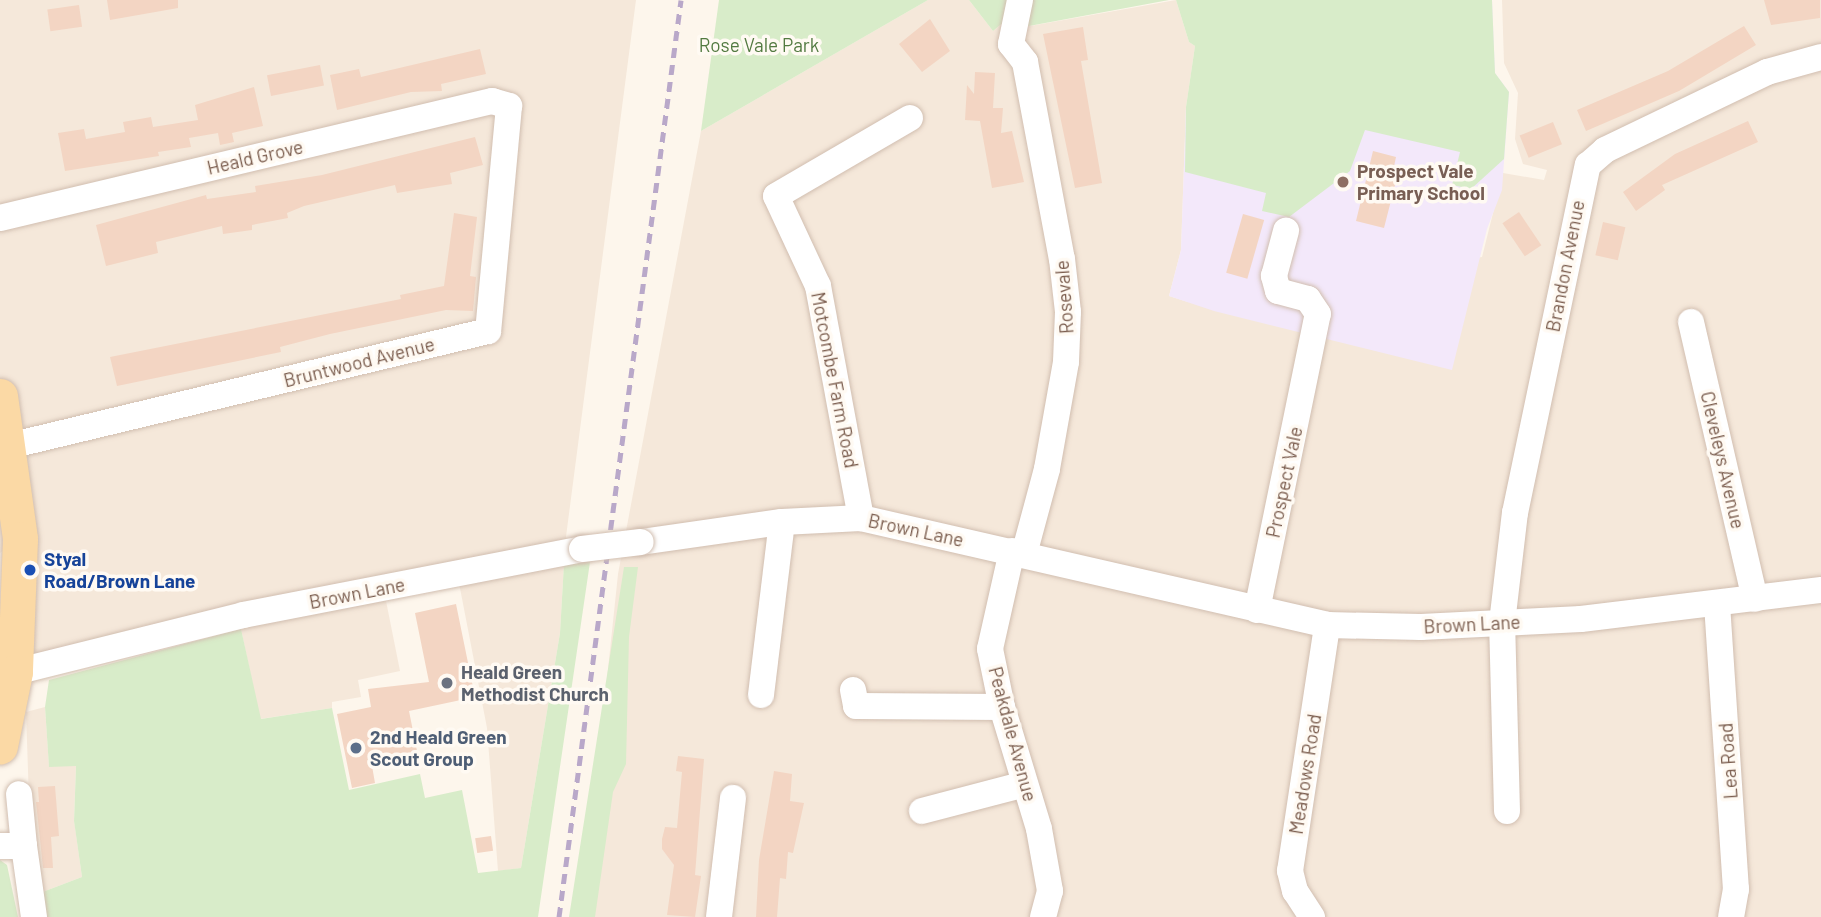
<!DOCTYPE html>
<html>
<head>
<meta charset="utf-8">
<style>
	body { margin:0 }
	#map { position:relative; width:1821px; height:917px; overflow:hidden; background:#fdf6ec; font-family:Barlow,sans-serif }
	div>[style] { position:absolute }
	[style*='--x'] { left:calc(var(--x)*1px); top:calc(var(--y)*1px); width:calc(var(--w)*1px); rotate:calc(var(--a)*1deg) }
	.residential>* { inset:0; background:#f5e8da }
	.education>* { inset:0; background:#f3e8fa }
	.green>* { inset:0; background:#d8ecc9 }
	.building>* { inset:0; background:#f3d5c3; transform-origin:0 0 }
	.roads { filter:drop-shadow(0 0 2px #d1beb0) drop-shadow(0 0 2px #d1beb0) }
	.minor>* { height:26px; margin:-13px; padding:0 13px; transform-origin:13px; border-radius:13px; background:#fff }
	.major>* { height:35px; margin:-17.5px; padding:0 17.5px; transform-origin:17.5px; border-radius:17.5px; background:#fbd9a5 }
	.rail>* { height:5px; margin-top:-2.5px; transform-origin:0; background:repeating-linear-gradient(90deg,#b9a8c9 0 10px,transparent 0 17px) }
	.bridges { filter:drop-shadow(0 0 2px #d1beb0) drop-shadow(0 0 2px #d1beb0) }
	.minor-bridge>* { height:26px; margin:-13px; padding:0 13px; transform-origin:13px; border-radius:13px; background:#fff }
	.dots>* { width:19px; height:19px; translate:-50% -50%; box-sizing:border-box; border:4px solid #fffaf3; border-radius:50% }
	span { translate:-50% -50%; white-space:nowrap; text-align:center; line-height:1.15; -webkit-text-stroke:7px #fffaf3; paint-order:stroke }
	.park-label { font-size:19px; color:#537a41 }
	.street-label { font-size:19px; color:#7a5c4d }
	.education-label { font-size:19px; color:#785e54; font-weight:700 }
	.left { translate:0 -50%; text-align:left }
	.transit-label { font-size:19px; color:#164399; font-weight:700 }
	.worship-label { font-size:19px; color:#5b616d; font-weight:700 }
	.service-label { font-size:19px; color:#4e5e75; font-weight:700 }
</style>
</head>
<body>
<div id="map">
	<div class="residential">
		<div style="clip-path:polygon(0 0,636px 0,564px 552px,400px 585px,386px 601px,400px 671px,358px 680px,361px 697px,332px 702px,332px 708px,260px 719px,241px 629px,15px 672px,19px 539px,0 553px)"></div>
		<div style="clip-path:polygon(928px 0,969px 0,993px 31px,1005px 21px,1030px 26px,1176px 0,1189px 42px,1195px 46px,1186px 107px,1181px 250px,1169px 296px,1188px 302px,1482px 257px,1503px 173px,1544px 180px,1547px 170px,1523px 164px,1515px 139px,1518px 93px,1504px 63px,1502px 0,1821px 0,1821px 917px,582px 917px,618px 574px,701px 131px)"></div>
		<div style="clip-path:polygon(564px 563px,560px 633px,521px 868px,498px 871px,487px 728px,459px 583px)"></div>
		<div style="clip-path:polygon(45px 707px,49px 766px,76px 766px,74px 820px,82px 877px,40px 893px,29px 800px,26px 712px)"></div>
	</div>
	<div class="education">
		<div style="clip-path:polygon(1492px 0,1495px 73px,1509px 92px,1502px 190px,1487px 229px,1452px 370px,1214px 311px,1169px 296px,1181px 250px,1186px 107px)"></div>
	</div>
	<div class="green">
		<div style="clip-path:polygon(719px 0,928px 0,701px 131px)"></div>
		<div style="clip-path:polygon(969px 0,1169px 0,1029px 26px,1005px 21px,993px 31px)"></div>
		<div style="clip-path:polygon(1176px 0,1492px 0,1495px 73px,1509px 92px,1504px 159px,1471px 189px,1452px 185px,1460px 152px,1365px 130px,1350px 171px,1289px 217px,1262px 211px,1266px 193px,1185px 172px,1186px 107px,1195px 46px,1189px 42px)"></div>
		<div style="clip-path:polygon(590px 562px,538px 917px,47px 917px,40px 893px,82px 877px,74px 821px,76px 766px,49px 767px,45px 707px,49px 680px,241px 629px,261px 719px,332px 708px,349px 790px,420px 774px,425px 798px,462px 790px,478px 873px,521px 868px,560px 633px,564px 563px)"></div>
		<div style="clip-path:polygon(624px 567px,638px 567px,629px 637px,626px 764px,613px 792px,595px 917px,569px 917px)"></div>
		<div style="clip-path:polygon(0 860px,7px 865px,18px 917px,0 917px)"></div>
	</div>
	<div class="building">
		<div style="clip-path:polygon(107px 0,178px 0,178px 8px,110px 20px)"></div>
		<div style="clip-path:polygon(1764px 0,1820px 0,1820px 18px,1771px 25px)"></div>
		<div style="left:79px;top:5px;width:22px;height:32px;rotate:82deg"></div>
		<div style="clip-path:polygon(930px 19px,950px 51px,922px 72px,899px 44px)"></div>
		<div style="clip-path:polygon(1744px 26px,1756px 45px,1679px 91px,1586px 131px,1577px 110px,1668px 71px)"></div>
		<div style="clip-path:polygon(1083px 27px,1088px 60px,1081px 61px,1102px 183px,1075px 188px,1043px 34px)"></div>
		<div style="clip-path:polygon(480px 49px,486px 74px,441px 84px,442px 91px,411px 92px,337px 110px,330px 75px,359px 69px,361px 77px)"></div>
		<div style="left:320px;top:65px;width:21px;height:54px;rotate:79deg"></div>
		<div style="clip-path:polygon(975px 72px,995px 73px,993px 108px,1003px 108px,1001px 133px,1012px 131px,1024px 182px,992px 188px,980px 121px,965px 120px,967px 85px,974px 94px)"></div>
		<div style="clip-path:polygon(254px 87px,263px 126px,232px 133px,234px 142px,220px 145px,218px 133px,189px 138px,191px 147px,158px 152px,159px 156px,65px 171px,58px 133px,84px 129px,86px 139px,125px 132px,123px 122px,151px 117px,153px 127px,198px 120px,195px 105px)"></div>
		<div style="clip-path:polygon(1748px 121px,1758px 142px,1662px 185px,1665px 190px,1636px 211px,1623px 192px,1675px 154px)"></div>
		<div style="left:1553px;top:122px;width:24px;height:36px;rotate:68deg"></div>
		<div style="clip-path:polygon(475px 137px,483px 165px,450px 173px,452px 184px,397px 193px,395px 185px,304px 206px,287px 213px,288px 218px,252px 225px,252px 230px,223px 234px,222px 226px,156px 242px,158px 253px,106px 266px,96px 225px,206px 195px,207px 199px,256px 192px,255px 186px,322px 175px)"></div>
		<div style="clip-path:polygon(1373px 151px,1396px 157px,1392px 176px,1397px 177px,1384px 228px,1356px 221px)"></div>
		<div style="left:1519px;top:212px;width:40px;height:20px;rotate:56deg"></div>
		<div style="clip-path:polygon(454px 213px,477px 217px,470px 276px,476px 277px,473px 311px,446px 310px,330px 334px,280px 347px,281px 352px,117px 386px,110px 357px,401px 299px,400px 295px,444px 286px)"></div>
		<div style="left:1243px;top:214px;width:22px;height:61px;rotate:16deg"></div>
		<div style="left:1603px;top:222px;width:23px;height:34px;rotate:13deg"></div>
		<div style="clip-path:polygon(456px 604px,475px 697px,409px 711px,418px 756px,372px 766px,375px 783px,352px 788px,337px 714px,371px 707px,368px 689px,429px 682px,415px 613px)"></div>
		<div style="clip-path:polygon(678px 756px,704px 759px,695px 875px,701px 876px,695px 917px,667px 915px,674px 865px,662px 849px,662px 839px,665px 827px,677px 828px,682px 772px,676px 771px)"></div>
		<div style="clip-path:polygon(774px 771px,792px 774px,790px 801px,804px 803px,793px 853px,788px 852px,786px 879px,780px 878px,777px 917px,756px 917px,759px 860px)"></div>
		<div style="clip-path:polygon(55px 786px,59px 836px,51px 837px,53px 868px,43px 868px,36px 802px,39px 802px,38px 787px)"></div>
		<div style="left:491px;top:836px;width:15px;height:16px;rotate:82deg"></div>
	</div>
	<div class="roads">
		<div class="minor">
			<div style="--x:1020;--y:0;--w:45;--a:101.6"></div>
			<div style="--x:1011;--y:44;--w:23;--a:52"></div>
			<div style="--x:1025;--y:62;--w:200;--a:79.4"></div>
			<div style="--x:1062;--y:259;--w:53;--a:83.5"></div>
			<div style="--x:1068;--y:312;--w:50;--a:92.3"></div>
			<div style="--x:1066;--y:362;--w:109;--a:100.1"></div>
			<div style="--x:1047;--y:469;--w:88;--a:105.1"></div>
			<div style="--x:0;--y:218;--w:506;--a:-13.38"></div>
			<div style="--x:492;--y:101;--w:18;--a:16"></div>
			<div style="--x:509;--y:106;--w:226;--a:95.3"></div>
			<div style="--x:488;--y:331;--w:492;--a:166.5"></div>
			<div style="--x:1691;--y:322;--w:284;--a:77"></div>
			<div style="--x:861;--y:518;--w:236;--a:-100.5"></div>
			<div style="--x:818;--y:286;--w:99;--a:-115"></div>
			<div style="--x:776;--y:196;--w:155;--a:-30.2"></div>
			<div style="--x:641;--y:542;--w:142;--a:-8.1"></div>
			<div style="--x:782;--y:522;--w:79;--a:-2.9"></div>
			<div style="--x:861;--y:518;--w:478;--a:12.9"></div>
			<div style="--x:1327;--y:625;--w:94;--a:1.2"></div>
			<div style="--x:1421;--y:627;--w:160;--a:-2.9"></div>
			<div style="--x:1581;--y:619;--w:242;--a:-6.9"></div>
			<div style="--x:1012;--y:551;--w:100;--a:102.7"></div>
			<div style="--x:990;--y:649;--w:59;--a:78.3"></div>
			<div style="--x:1002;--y:707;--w:127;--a:73.1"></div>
			<div style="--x:1039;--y:829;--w:63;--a:79.9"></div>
			<div style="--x:1050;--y:891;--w:27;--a:105"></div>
			<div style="--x:1717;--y:604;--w:286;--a:86.2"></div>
			<div style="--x:1736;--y:889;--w:28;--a:100"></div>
			<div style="--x:1257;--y:610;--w:302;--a:-78.4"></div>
			<div style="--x:1318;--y:314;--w:18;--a:-124"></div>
			<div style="--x:1308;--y:299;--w:31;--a:-165"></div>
			<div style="--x:1278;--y:291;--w:16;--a:-105"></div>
			<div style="--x:1274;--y:276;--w:47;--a:-75.1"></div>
			<div style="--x:15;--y:672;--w:235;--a:-14"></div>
			<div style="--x:243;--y:615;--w:345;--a:-11"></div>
			<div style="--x:853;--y:690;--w:16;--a:79"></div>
			<div style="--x:856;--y:706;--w:146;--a:0.4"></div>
			<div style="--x:761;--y:695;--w:174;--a:-83.1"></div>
			<div style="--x:922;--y:811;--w:106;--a:-14.7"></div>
			<div style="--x:1507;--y:811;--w:188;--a:-91.5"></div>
			<div style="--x:1502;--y:623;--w:111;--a:-83.3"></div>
			<div style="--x:1515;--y:513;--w:356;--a:-78.2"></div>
			<div style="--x:1588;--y:165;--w:23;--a:-41"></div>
			<div style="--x:1605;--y:150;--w:180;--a:-25.7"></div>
			<div style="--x:1767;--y:72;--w:56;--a:-15.5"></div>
			<div style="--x:0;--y:846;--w:24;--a:0"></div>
			<div style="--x:24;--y:846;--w:52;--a:-95.5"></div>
			<div style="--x:24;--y:846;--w:72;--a:82"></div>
			<div style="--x:719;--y:917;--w:120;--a:-83.3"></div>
			<div style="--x:1312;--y:917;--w:31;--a:-123"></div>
			<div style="--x:1295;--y:891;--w:21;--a:-104"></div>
			<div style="--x:1290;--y:871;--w:249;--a:-81.4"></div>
		</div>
		<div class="major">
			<div style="--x:0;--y:396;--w:144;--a:82"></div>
			<div style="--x:20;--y:539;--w:133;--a:92.2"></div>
			<div style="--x:15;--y:672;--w:76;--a:101.5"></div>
		</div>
	</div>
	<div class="rail">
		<div style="--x:559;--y:917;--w:925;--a:-82.42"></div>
	</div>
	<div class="bridges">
		<div class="minor-bridge">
			<div style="--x:582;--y:549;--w:59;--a:-6.8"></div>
		</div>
	</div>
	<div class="dots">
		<div style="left:1343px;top:182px;background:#8d6e63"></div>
		<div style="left:30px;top:570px;background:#1a4fb4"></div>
		<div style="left:447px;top:683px;background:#6b7280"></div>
		<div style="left:356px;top:748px;background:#5c6f8a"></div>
	</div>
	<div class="park-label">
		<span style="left:759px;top:45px">Rose Vale Park</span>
	</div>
	<div class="street-label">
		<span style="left:255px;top:157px;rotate:-13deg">Heald Grove</span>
		<span style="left:1565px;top:266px;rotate:-79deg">Brandon Avenue</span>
		<span style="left:1064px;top:297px;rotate:-94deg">Rosevale</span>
		<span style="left:359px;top:362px;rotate:-14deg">Bruntwood Avenue</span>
		<span style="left:835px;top:380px;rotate:79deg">Motcombe Farm Road</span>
		<span style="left:1723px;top:460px;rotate:77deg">Cleveleys Avenue</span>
		<span style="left:1284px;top:482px;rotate:-78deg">Prospect Vale</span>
		<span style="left:916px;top:530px;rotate:12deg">Brown Lane</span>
		<span style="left:357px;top:593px;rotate:-11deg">Brown Lane</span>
		<span style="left:1472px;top:624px;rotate:-3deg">Brown Lane</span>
		<span style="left:1013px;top:734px;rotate:75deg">Peakdale Avenue</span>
		<span style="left:1728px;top:761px;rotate:-94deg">Lea Road</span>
		<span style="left:1305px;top:774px;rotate:-81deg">Meadows Road</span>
	</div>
	<div class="education-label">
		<span class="left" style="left:1357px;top:182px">Prospect Vale<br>Primary School</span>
	</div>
	<div class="transit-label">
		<span class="left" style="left:44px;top:570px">Styal<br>Road/Brown Lane</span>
	</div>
	<div class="worship-label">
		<span class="left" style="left:461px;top:683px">Heald Green<br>Methodist Church</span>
	</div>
	<div class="service-label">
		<span class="left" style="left:370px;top:748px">2nd Heald Green<br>Scout Group</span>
	</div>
</div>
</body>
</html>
